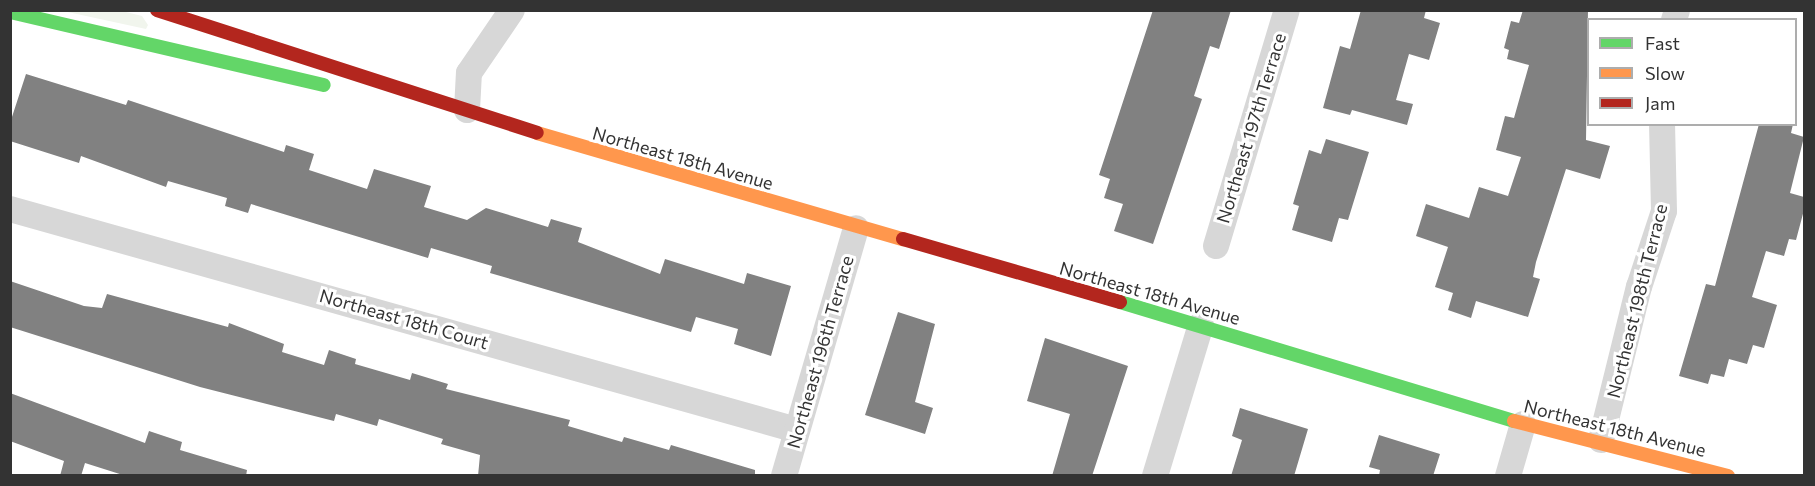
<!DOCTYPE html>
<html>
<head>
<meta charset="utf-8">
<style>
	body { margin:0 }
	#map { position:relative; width:1815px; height:486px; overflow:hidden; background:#fff; font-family:Commissioner,sans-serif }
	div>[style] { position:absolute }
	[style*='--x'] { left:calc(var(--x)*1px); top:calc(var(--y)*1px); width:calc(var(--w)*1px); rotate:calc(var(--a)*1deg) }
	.green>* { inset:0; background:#f1f5ed }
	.building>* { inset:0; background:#818181 }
	.street>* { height:26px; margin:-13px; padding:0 13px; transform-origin:13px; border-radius:13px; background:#d7d7d7 }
	.fast>* { height:14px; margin:-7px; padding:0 7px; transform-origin:7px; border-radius:7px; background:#63d668 }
	.slow>* { height:14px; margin:-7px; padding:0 7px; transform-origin:7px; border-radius:7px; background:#ff974d }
	.jam>* { height:14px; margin:-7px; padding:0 7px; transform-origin:7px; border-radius:7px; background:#b3261e }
	span { translate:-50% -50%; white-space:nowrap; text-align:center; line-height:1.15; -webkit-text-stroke:6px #fff; paint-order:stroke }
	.street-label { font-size:18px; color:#333 }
	.frame { position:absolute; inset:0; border:12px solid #333; pointer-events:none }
	.legend { position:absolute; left:1587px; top:18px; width:210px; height:108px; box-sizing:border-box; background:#fff; border:2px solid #adadad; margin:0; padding:8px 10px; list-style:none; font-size:18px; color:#333 }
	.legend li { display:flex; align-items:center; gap:12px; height:30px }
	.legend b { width:30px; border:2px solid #adadad }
</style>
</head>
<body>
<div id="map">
	<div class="green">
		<div style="clip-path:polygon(63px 11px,122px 11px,142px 16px,148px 25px,146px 29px)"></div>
	</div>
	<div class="building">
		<div style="clip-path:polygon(1153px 10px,1231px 10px,1219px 49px,1210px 46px,1194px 96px,1202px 99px,1153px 244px,1114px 231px,1123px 204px,1104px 198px,1110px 179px,1099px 175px)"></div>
		<div style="clip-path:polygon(1361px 10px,1426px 10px,1424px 18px,1440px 23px,1429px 60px,1409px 54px,1396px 100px,1413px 104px,1407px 125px,1352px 110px,1350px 115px,1323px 108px,1340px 46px,1350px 49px)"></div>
		<div style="clip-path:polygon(1523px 10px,1588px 10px,1586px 140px,1610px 146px,1600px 179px,1566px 169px,1536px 262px,1533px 277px,1540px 279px,1528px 317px,1476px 301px,1471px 318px,1448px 310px,1453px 293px,1435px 287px,1448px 247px,1416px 236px,1426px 204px,1469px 218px,1479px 187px,1508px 196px,1521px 157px,1496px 150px,1505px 116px,1514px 118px,1529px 65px,1507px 59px,1509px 50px,1504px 48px,1511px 21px,1519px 23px)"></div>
		<div style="clip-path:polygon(26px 74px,126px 105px,128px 100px,284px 152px,286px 145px,314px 154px,309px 170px,367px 189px,374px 169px,431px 186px,424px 207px,467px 220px,486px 208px,548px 227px,551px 219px,582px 228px,578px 242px,660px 274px,665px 259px,744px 284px,747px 273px,791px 286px,771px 356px,734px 344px,738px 329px,696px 317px,691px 332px,490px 273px,492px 266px,431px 248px,428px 258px,251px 204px,248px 213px,225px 206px,227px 198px,168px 181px,166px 187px,81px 156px,79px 163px,10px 141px,10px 123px)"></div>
		<div style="clip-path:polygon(1759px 124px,1793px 124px,1791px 133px,1804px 137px,1790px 193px,1804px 197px,1804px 210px,1796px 240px,1789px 239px,1784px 256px,1766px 251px,1752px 297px,1777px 305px,1764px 348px,1753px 345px,1747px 364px,1729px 359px,1724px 377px,1711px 374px,1708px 384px,1679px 376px,1706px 284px,1715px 286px)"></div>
		<div style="clip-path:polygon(1326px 139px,1369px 152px,1348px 220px,1339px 218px,1332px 242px,1292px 230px,1299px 206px,1293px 204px,1309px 150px,1321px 154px)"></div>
		<div style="clip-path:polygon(10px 281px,84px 306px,102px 308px,107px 294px,228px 327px,229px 323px,284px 344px,282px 352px,324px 365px,329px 350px,356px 359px,355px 364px,410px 380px,412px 373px,448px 384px,446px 389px,570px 420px,568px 426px,622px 442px,624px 437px,669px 450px,671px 445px,755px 470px,755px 476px,478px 476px,480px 455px,441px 444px,443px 439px,379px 419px,377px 426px,336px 414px,334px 421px,200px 387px,10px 327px)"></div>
		<div style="clip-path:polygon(898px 312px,935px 324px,915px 402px,933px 408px,925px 434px,865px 415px)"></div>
		<div style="clip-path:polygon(1045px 338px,1128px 366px,1092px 476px,1052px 476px,1070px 414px,1027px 401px)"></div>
		<div style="clip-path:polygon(10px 393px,145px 443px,149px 431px,182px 442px,180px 450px,247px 470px,246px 476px,126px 476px,85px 463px,81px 476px,60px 476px,64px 461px,10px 441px)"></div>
		<div style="clip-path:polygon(1240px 408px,1308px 429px,1294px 476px,1231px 476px,1242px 440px,1232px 436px)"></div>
		<div style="clip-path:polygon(1379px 435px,1440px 454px,1433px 476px,1379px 476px,1380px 470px,1369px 467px)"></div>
	</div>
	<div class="street">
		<div style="--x:1674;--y:20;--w:10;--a:-73"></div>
		<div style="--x:467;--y:110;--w:37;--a:-87"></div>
		<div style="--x:469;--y:73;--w:76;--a:-55.7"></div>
		<div style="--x:10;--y:209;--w:817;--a:15.69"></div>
		<div style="--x:1216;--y:246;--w:246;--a:-73.3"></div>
		<div style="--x:1601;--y:440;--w:158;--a:-76.1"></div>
		<div style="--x:1639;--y:287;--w:80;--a:-71.8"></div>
		<div style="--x:1664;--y:211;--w:87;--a:-91.3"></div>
		<div style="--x:784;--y:476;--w:258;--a:-73.8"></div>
		<div style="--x:1155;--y:476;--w:158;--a:-73.1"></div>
		<div style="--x:1508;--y:476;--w:54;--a:-73.9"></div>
	</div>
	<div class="fast">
		<div style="--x:10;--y:12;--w:322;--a:13.1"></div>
		<div style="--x:1120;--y:302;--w:412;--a:16.8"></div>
	</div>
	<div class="slow">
		<div style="--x:537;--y:133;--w:381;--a:16.2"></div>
		<div style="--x:1514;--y:421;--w:221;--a:14.4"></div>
	</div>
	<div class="jam">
		<div style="--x:157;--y:10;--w:399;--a:17.9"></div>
		<div style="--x:903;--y:239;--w:226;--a:16.2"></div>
	</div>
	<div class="street-label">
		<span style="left:1251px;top:128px;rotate:-73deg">Northeast 197th Terrace</span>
		<span style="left:683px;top:158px;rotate:16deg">Northeast 18th Avenue</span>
		<span style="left:1150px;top:293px;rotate:16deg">Northeast 18th Avenue</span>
		<span style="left:1637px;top:301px;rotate:-76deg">Northeast 198th Terrace</span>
		<span style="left:404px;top:319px;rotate:16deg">Northeast 18th Court</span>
		<span style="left:820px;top:352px;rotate:-74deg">Northeast 196th Terrace</span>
		<span style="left:1615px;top:428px;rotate:14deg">Northeast 18th Avenue</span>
	</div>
	<div class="frame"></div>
	<ul class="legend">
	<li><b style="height:8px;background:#63d668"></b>Fast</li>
	<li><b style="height:8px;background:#ff974d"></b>Slow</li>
	<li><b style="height:8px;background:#b3261e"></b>Jam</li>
	</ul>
</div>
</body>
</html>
